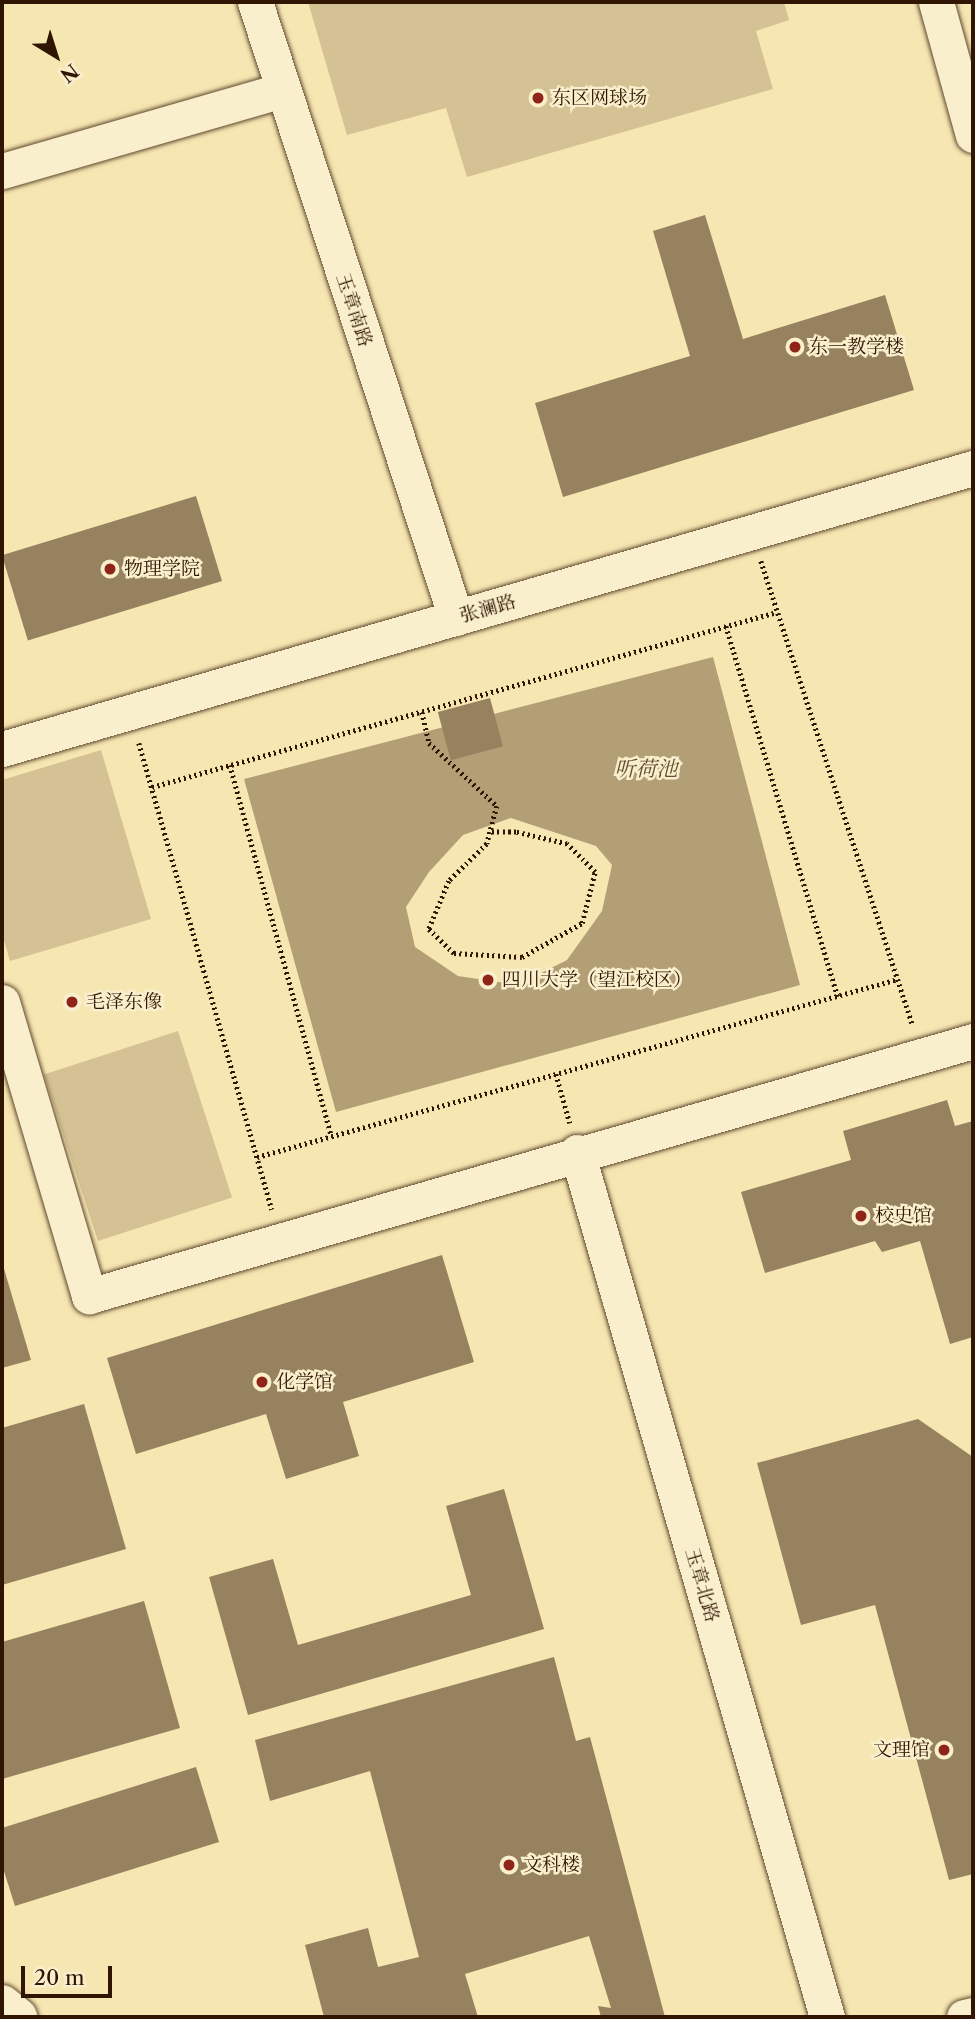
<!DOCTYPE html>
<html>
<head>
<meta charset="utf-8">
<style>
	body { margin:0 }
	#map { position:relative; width:975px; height:2019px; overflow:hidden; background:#f6e6b2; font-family:"Libre Caslon Text","Noto Serif SC",serif }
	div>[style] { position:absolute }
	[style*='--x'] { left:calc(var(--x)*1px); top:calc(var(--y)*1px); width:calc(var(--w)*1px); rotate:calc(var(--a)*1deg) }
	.green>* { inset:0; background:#d4c294; transform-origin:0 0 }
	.water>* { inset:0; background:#b29f76 }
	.building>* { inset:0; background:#96825e; transform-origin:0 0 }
	.path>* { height:4.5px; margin-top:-2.25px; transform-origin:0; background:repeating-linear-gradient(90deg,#2f1502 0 2px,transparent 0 5.5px) }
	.roads { filter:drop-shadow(0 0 2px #61492e) drop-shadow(0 0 2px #61492e) }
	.minor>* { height:35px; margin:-17.5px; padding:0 17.5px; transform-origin:17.5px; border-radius:17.5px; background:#f9efcd }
	.tertiary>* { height:38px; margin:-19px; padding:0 19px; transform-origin:19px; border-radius:19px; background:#f9efcd }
	.dots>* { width:19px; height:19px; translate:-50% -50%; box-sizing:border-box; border:4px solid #f9efcd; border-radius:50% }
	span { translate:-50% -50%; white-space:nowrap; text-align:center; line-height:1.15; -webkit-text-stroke:5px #f9efcd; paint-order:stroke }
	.poi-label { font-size:19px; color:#2f1502 }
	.left { translate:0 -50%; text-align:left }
	.right { translate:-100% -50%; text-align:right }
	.street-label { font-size:19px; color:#2f1502 }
	.water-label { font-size:21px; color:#634c30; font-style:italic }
	.frame { position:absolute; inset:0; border:4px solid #2f1502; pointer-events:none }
	.north { position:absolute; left:21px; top:21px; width:70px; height:70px; -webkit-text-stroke:5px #f9efcd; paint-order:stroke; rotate:142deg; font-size:19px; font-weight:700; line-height:28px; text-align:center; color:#2f1502 }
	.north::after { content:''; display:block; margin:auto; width:24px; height:32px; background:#2f1502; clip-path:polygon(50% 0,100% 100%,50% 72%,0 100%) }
	.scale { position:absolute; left:21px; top:1966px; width:91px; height:32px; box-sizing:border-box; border:4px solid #2f1502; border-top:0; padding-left:9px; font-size:21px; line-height:24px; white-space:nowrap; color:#2f1502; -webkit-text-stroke:5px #f9efcd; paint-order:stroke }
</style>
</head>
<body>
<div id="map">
	<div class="green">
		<div style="clip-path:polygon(308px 2px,784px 2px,789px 20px,756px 31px,773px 89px,467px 177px,446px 108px,347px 135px)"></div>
		<div style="clip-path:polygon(101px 750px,151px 919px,10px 961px,2px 933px,2px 780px)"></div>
		<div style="left:178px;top:1031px;width:175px;height:141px;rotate:72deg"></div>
	</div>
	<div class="water">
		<div style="clip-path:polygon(evenodd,713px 657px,800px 985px,336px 1112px,244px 779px,713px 657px,511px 818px,596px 846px,612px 865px,602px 911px,567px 960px,518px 985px,458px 976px,415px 947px,406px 907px,429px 872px,463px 835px,511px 818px)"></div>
	</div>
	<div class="building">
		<div style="clip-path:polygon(705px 215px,743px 339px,885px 295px,914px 390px,563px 497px,535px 403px,690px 356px,653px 231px)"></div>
		<div style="left:196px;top:496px;width:89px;height:203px;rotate:73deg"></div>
		<div style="left:490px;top:698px;width:50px;height:54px;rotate:75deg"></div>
		<div style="clip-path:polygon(947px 1100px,955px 1126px,973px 1121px,973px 1337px,950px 1344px,920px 1241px,882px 1252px,875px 1241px,765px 1273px,741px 1192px,851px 1160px,843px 1131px)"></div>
		<div style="clip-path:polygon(442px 1255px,474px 1362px,343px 1402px,359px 1456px,286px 1479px,266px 1414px,136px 1454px,107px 1358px)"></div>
		<div style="clip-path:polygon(2px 1262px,31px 1360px,2px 1368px)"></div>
		<div style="clip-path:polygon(84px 1404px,126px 1549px,2px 1585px,2px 1428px)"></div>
		<div style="clip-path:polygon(918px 1419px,973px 1457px,973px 1874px,949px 1880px,875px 1605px,801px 1625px,757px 1463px)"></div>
		<div style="clip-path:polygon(504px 1489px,544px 1629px,248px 1715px,209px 1577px,273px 1559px,298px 1645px,471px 1595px,446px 1506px)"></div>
		<div style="clip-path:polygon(144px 1601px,180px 1728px,2px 1779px,2px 1642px)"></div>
		<div style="clip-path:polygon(554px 1657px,576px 1741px,590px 1737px,665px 2017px,601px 2017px,598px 2006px,611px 2008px,589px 1936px,465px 1974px,478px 2017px,324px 2017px,305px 1945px,368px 1928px,378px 1967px,419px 1957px,370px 1771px,270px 1801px,255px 1740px)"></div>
		<div style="clip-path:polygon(196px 1767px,219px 1842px,15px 1906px,2px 1865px,2px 1828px)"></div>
	</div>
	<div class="path">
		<div style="--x:761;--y:561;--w:488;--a:71.9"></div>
		<div style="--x:726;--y:626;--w:387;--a:73.2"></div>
		<div style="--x:422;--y:712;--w:32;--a:77"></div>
		<div style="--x:429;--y:743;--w:93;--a:42.8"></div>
		<div style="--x:497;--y:806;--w:27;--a:105"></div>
		<div style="--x:490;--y:832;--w:12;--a:104"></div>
		<div style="--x:487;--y:844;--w:53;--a:135.8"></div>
		<div style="--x:449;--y:881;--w:52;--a:112.6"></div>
		<div style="--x:429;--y:929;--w:35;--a:44"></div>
		<div style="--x:454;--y:953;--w:68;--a:3.4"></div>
		<div style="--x:522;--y:957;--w:69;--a:-29.5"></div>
		<div style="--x:582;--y:923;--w:53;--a:-75.7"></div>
		<div style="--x:595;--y:872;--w:40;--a:-135"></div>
		<div style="--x:567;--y:844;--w:52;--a:-166.8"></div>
		<div style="--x:516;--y:832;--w:26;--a:180"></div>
		<div style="--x:139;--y:743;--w:485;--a:74.1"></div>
		<div style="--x:230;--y:765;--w:384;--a:74.7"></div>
		<div style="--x:152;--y:787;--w:649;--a:-15.64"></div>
		<div style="--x:556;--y:1074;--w:51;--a:74.1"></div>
		<div style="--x:257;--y:1157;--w:665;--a:-15.52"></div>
	</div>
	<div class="roads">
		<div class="minor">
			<div style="--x:255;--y:2;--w:648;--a:71.93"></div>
			<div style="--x:936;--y:2;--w:138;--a:74.5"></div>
			<div style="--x:2;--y:171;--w:291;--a:-16.1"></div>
			<div style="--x:2;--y:749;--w:1011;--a:-16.14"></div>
			<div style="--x:2;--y:1002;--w:307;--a:73.5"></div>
			<div style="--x:89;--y:1296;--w:920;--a:-16.09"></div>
			<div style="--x:577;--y:1152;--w:900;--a:73.88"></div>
			<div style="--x:964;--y:2017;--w:9;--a:-13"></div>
		</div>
		<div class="tertiary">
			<div style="--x:2;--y:2004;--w:21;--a:39"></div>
		</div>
	</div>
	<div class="dots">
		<div style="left:538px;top:98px;background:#8f2418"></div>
		<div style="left:795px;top:347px;background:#8f2418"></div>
		<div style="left:110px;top:569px;background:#8f2418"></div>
		<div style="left:488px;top:980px;background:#8f2418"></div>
		<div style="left:72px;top:1002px;background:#8f2418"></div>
		<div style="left:861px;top:1216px;background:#8f2418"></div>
		<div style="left:262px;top:1382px;background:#8f2418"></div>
		<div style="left:944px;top:1750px;background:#8f2418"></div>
		<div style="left:509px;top:1865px;background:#8f2418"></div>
	</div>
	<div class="poi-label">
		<span class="left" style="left:552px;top:98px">东区网球场</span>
		<span class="left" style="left:809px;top:347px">东一教学楼</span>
		<span class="left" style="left:124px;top:569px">物理学院</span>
		<span class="left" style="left:502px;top:980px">四川大学（望江校区）</span>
		<span class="left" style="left:86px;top:1002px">毛泽东像</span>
		<span class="left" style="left:875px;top:1216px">校史馆</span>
		<span class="left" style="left:276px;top:1382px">化学馆</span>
		<span class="right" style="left:930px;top:1750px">文理馆</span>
		<span class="left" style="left:523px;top:1865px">文科楼</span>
	</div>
	<div class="street-label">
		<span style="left:354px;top:310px;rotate:72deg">玉章南路</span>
		<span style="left:488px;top:609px;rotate:-16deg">张澜路</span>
		<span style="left:702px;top:1585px;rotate:74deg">玉章北路</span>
	</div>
	<div class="water-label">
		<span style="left:646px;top:769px">听荷池</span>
	</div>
	<div class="frame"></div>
	<div class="north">N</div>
	<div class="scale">20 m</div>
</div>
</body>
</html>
